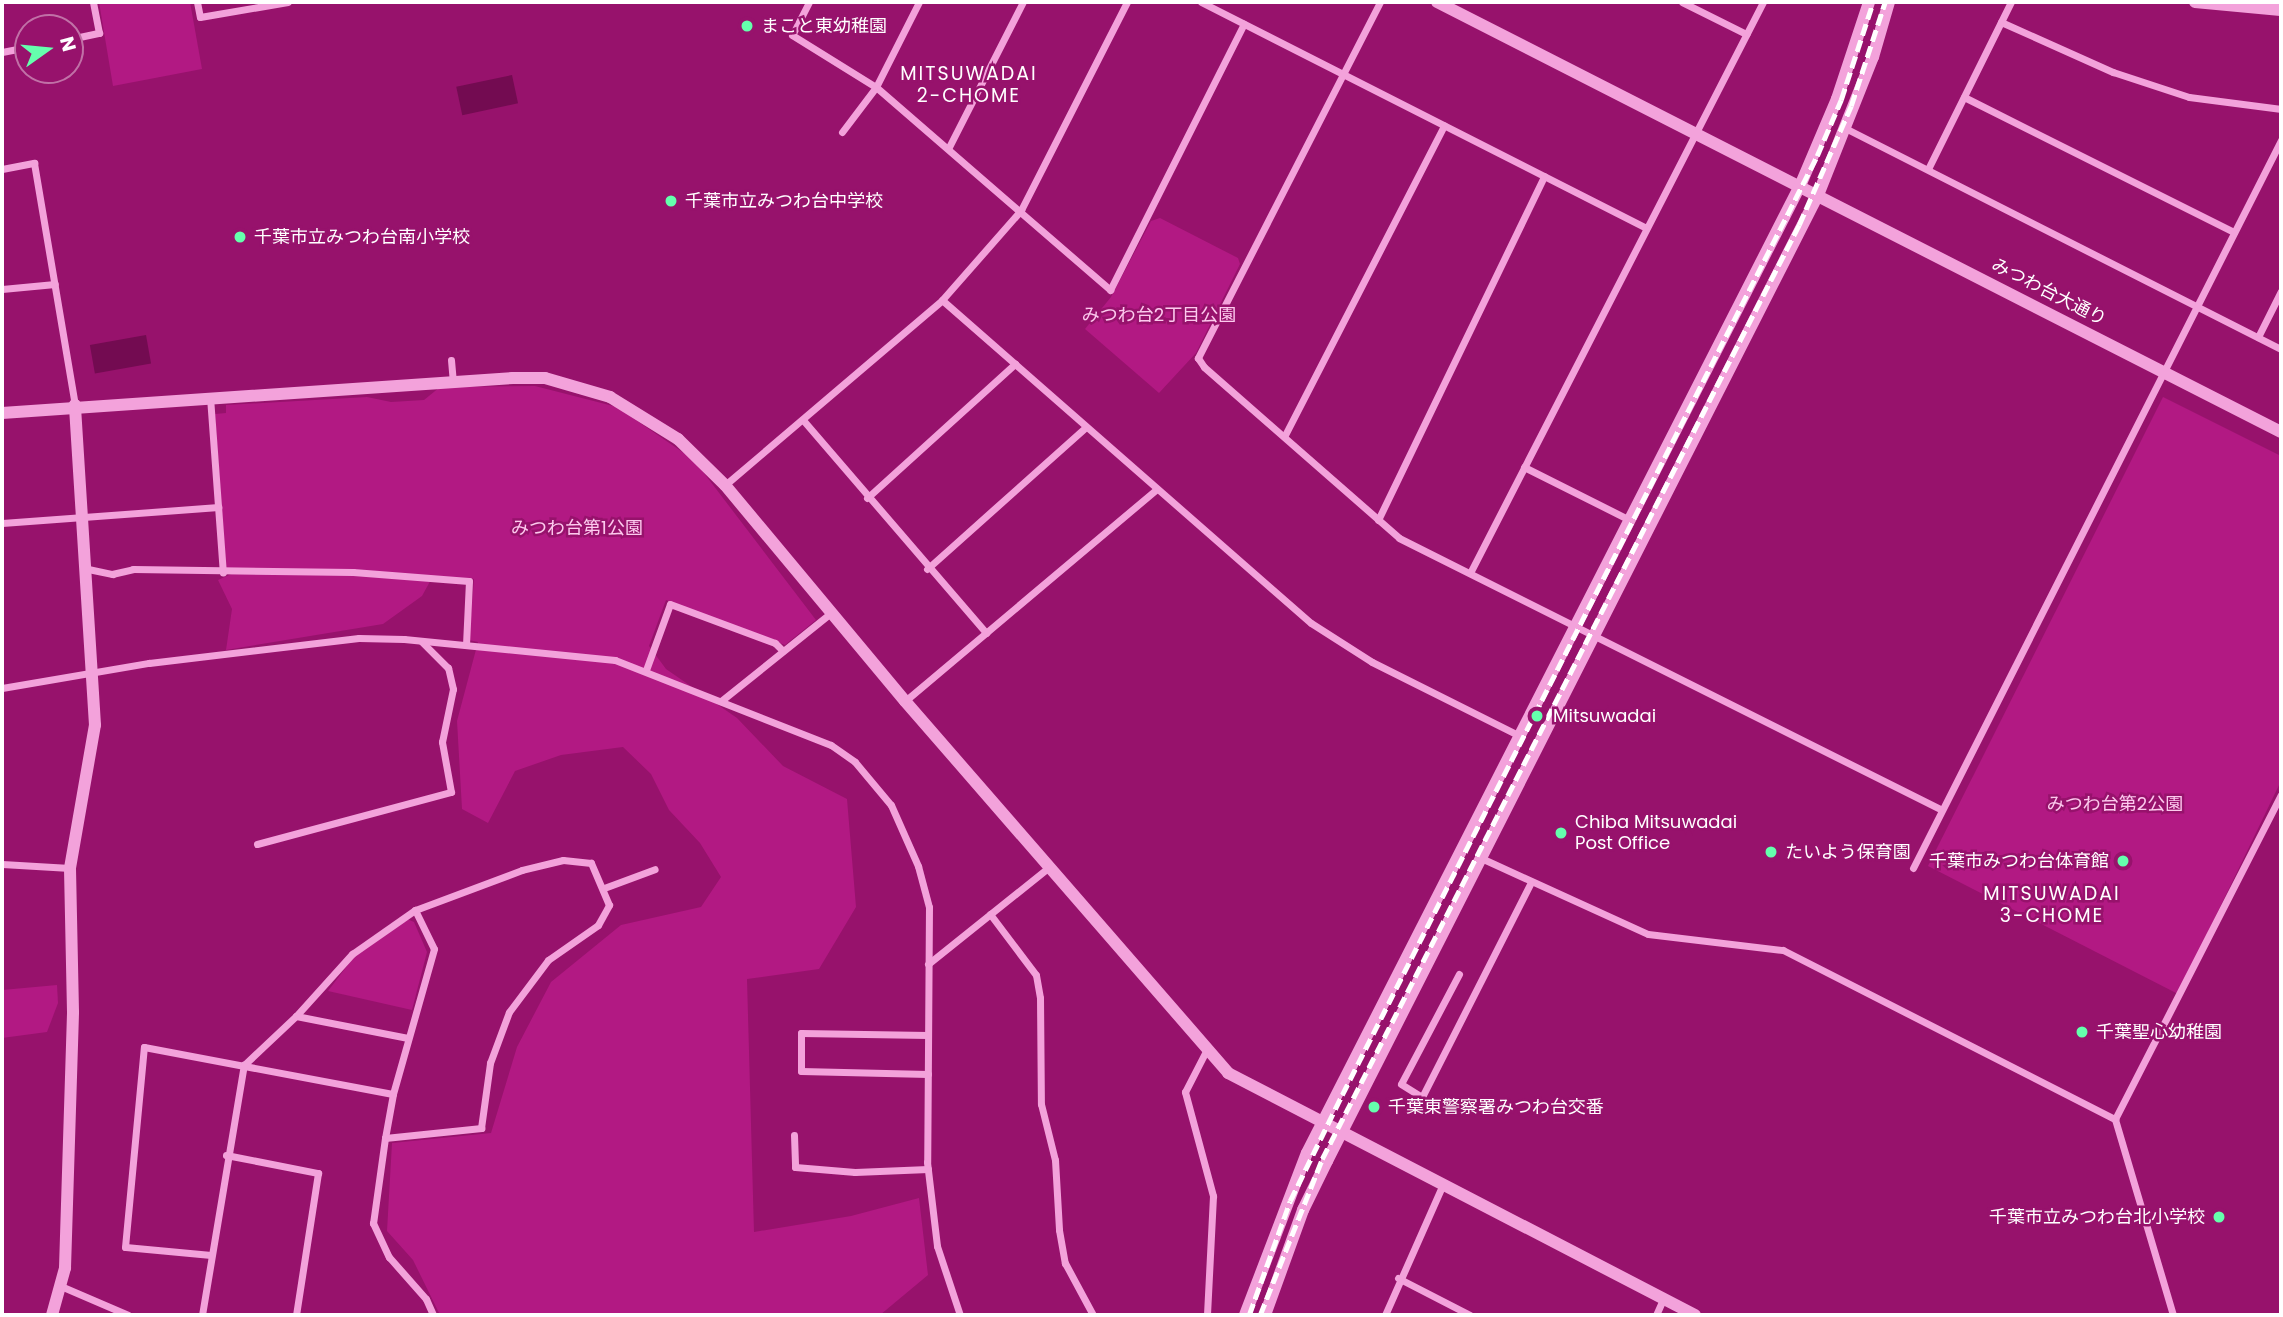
<!DOCTYPE html>
<html>
<head>
<meta charset="utf-8">
<style>
	body { margin:0 }
	#map { position:relative; width:2283px; height:1317px; overflow:hidden; background:#97126c; font-family:Poppins,"Noto Sans JP",sans-serif }
	div>[style] { position:absolute }
	[style*='--x'] { left:calc(var(--x)*1px); top:calc(var(--y)*1px); width:calc(var(--w)*1px); rotate:calc(var(--a)*1deg) }
	.green>* { inset:0; background:#b21983 }
	.water>* { inset:0; background:#730b51; transform-origin:0 0 }
	.minor>* { height:7px; margin:-3.5px; padding:0 3.5px; transform-origin:3.5px; border-radius:3.5px; background:#f3a2db }
	.tertiary>* { height:12px; margin:-6px; padding:0 6px; transform-origin:6px; border-radius:6px; background:#f3a2db }
	.rail>* { height:4.5px; margin-top:-2.25px; transform-origin:0; background:repeating-linear-gradient(90deg,#fff 0 12px,transparent 0 17px) }
	.dots>* { width:19px; height:19px; translate:-50% -50%; box-sizing:border-box; border:4px solid #97126c; border-radius:50% }
	span { translate:-50% -50%; white-space:nowrap; text-align:center; line-height:1.15; -webkit-text-stroke:5px #97126c; paint-order:stroke }
	.poi-label { font-size:18px; color:#fff }
	.left { translate:0 -50%; text-align:left }
	.right { translate:-100% -50%; text-align:right }
	.street-label { font-size:18px; color:#fff }
	.park-label { font-size:18px; color:#fdcaee }
	.neighbourhood-label { font-size:19px; color:#fff; letter-spacing:2px }
	.frame { position:absolute; inset:0; border:4px solid #fff; pointer-events:none }
	.north { position:absolute; left:14px; top:14px; width:70px; height:70px; box-sizing:border-box; background:#97126c; border:2px solid #c171a7; border-radius:50%; rotate:75deg; font-size:19px; font-weight:700; line-height:28px; text-align:center; color:#fff }
	.north::after { content:''; display:block; margin:auto; width:24px; height:32px; background:#65ffad; clip-path:polygon(50% 0,100% 100%,50% 72%,0 100%) }
</style>
</head>
<body>
<div id="map">
	<div class="green">
		<div style="clip-path:polygon(99px 2px,190px 2px,202px 69px,113px 86px)"></div>
		<div style="clip-path:polygon(1160px 218px,1238px 258px,1240px 264px,1196px 353px,1159px 393px,1085px 329px,1111px 297px,1151px 221px)"></div>
		<div style="clip-path:polygon(535px 386px,617px 407px,694px 460px,816px 620px,785px 645px,666px 600px,649px 646px,666px 669px,737px 718px,783px 766px,847px 799px,856px 907px,819px 969px,747px 979px,754px 1232px,851px 1216px,919px 1198px,928px 1275px,880px 1315px,440px 1315px,413px 1260px,387px 1231px,392px 1143px,491px 1133px,517px 1047px,551px 982px,621px 925px,701px 907px,721px 877px,700px 843px,669px 810px,651px 774px,623px 747px,561px 755px,515px 771px,488px 823px,462px 809px,457px 721px,478px 642px,469px 640px,474px 579px,433px 576px,422px 596px,383px 624px,226px 650px,232px 609px,218px 580px,240px 570px,226px 570px,215px 414px,226px 413px,226px 405px,367px 397px,391px 402px,424px 400px,440px 387px)"></div>
		<div style="clip-path:polygon(2163px 397px,2281px 456px,2281px 781px,2178px 994px,1928px 866px)"></div>
		<div style="clip-path:polygon(407px 919px,414px 922px,427px 952px,412px 1010px,328px 991px,356px 954px)"></div>
		<div style="clip-path:polygon(57px 985px,58px 1003px,47px 1032px,2px 1038px,2px 990px)"></div>
	</div>
	<div class="water">
		<div style="left:512px;top:75px;width:29px;height:57px;rotate:78deg"></div>
		<div style="left:146px;top:335px;width:29px;height:57px;rotate:80deg"></div>
	</div>
	<div class="minor">
		<div style="--x:197;--y:2;--w:15;--a:79"></div>
		<div style="--x:200;--y:17;--w:89;--a:-9.7"></div>
		<div style="--x:809;--y:2;--w:37;--a:117"></div>
		<div style="--x:792;--y:35;--w:99;--a:31.8"></div>
		<div style="--x:876;--y:87;--w:310;--a:40.9"></div>
		<div style="--x:1110;--y:290;--w:298;--a:-63.3"></div>
		<div style="--x:1201;--y:2;--w:498;--a:26.9"></div>
		<div style="--x:1380;--y:2;--w:400;--a:117.1"></div>
		<div style="--x:1198;--y:358;--w:11;--a:56"></div>
		<div style="--x:1204;--y:367;--w:259;--a:41.2"></div>
		<div style="--x:1399;--y:538;--w:605;--a:26.61"></div>
		<div style="--x:1682;--y:2;--w:72;--a:26.6"></div>
		<div style="--x:2001;--y:22;--w:123;--a:24.1"></div>
		<div style="--x:2113;--y:72;--w:80;--a:18.2"></div>
		<div style="--x:2189;--y:97;--w:93;--a:7.4"></div>
		<div style="--x:70;--y:39;--w:30;--a:-12"></div>
		<div style="--x:99;--y:33;--w:32;--a:-101"></div>
		<div style="--x:2;--y:52;--w:26;--a:-11"></div>
		<div style="--x:1964;--y:97;--w:302;--a:26.6"></div>
		<div style="--x:1845;--y:128;--w:489;--a:26.9"></div>
		<div style="--x:842;--y:132;--w:56;--a:-52.9"></div>
		<div style="--x:876;--y:87;--w:95;--a:-63.2"></div>
		<div style="--x:949;--y:147;--w:163;--a:-63"></div>
		<div style="--x:2;--y:169;--w:33;--a:-11"></div>
		<div style="--x:34;--y:163;--w:245;--a:80.4"></div>
		<div style="--x:1928;--y:169;--w:186;--a:-63.6"></div>
		<div style="--x:2;--y:289;--w:53;--a:-5.4"></div>
		<div style="--x:942;--y:300;--w:97;--a:41.2"></div>
		<div style="--x:2258;--y:337;--w:51;--a:-63.4"></div>
		<div style="--x:451;--y:360;--w:21;--a:85"></div>
		<div style="--x:210;--y:397;--w:176;--a:85.8"></div>
		<div style="--x:803;--y:420;--w:281;--a:49.3"></div>
		<div style="--x:1285;--y:435;--w:348;--a:-62.8"></div>
		<div style="--x:1524;--y:467;--w:119;--a:26.6"></div>
		<div style="--x:725;--y:485;--w:285;--a:-40.4"></div>
		<div style="--x:942;--y:300;--w:120;--a:-48.7"></div>
		<div style="--x:1021;--y:210;--w:233;--a:-63"></div>
		<div style="--x:867;--y:498;--w:200;--a:-42.2"></div>
		<div style="--x:1015;--y:364;--w:393;--a:41.2"></div>
		<div style="--x:1311;--y:623;--w:72;--a:32.6"></div>
		<div style="--x:1372;--y:662;--w:163;--a:26.6"></div>
		<div style="--x:1378;--y:520;--w:382;--a:-64.2"></div>
		<div style="--x:2;--y:523;--w:217;--a:-4.2"></div>
		<div style="--x:88;--y:569;--w:25;--a:12"></div>
		<div style="--x:112;--y:574;--w:22;--a:-13"></div>
		<div style="--x:133;--y:569;--w:220;--a:0.8"></div>
		<div style="--x:353;--y:572;--w:116;--a:4.4"></div>
		<div style="--x:469;--y:581;--w:64;--a:92.7"></div>
		<div style="--x:927;--y:569;--w:213;--a:-41.8"></div>
		<div style="--x:1470;--y:573;--w:642;--a:-62.84"></div>
		<div style="--x:646;--y:670;--w:70;--a:-70"></div>
		<div style="--x:670;--y:604;--w:112;--a:20.4"></div>
		<div style="--x:775;--y:643;--w:11;--a:45"></div>
		<div style="--x:2;--y:688;--w:149;--a:-9.7"></div>
		<div style="--x:149;--y:663;--w:211;--a:-6.8"></div>
		<div style="--x:359;--y:638;--w:45;--a:1.3"></div>
		<div style="--x:404;--y:639;--w:212;--a:5.7"></div>
		<div style="--x:615;--y:660;--w:232;--a:21.5"></div>
		<div style="--x:831;--y:745;--w:29;--a:35"></div>
		<div style="--x:855;--y:762;--w:56;--a:50.1"></div>
		<div style="--x:891;--y:805;--w:67;--a:66.1"></div>
		<div style="--x:918;--y:866;--w:42;--a:75"></div>
		<div style="--x:929;--y:907;--w:255;--a:90.4"></div>
		<div style="--x:927;--y:1162;--w:85;--a:83.2"></div>
		<div style="--x:937;--y:1246;--w:73;--a:71.6"></div>
		<div style="--x:721;--y:701;--w:141;--a:-38.7"></div>
		<div style="--x:905;--y:701;--w:329;--a:-40.1"></div>
		<div style="--x:257;--y:844;--w:201;--a:-15"></div>
		<div style="--x:451;--y:792;--w:51;--a:-100.2"></div>
		<div style="--x:442;--y:742;--w:54;--a:-78.3"></div>
		<div style="--x:453;--y:689;--w:22;--a:-103"></div>
		<div style="--x:448;--y:668;--w:38;--a:-135"></div>
		<div style="--x:1481;--y:858;--w:183;--a:24.5"></div>
		<div style="--x:1648;--y:934;--w:136;--a:6.8"></div>
		<div style="--x:1783;--y:950;--w:373;--a:27"></div>
		<div style="--x:2;--y:864;--w:68;--a:3.4"></div>
		<div style="--x:1913;--y:868;--w:816;--a:-63.18"></div>
		<div style="--x:604;--y:888;--w:54;--a:-20.4"></div>
		<div style="--x:990;--y:914;--w:76;--a:53"></div>
		<div style="--x:1036;--y:975;--w:23;--a:80"></div>
		<div style="--x:1040;--y:998;--w:106;--a:89.5"></div>
		<div style="--x:1041;--y:1104;--w:58;--a:76"></div>
		<div style="--x:1055;--y:1160;--w:70;--a:86.7"></div>
		<div style="--x:1059;--y:1230;--w:34;--a:80"></div>
		<div style="--x:1065;--y:1263;--w:59;--a:61.7"></div>
		<div style="--x:928;--y:964;--w:154;--a:-38.7"></div>
		<div style="--x:1459;--y:974;--w:124;--a:117.8"></div>
		<div style="--x:1401;--y:1084;--w:25;--a:32"></div>
		<div style="--x:1422;--y:1097;--w:239;--a:-63.1"></div>
		<div style="--x:296;--y:1016;--w:84;--a:-47.9"></div>
		<div style="--x:352;--y:954;--w:77;--a:-34.9"></div>
		<div style="--x:1206;--y:1051;--w:46;--a:117.1"></div>
		<div style="--x:1185;--y:1092;--w:108;--a:74.9"></div>
		<div style="--x:1213;--y:1196;--w:119;--a:92.9"></div>
		<div style="--x:928;--y:1074;--w:127;--a:-178.6"></div>
		<div style="--x:801;--y:1071;--w:38;--a:-90"></div>
		<div style="--x:801;--y:1033;--w:127;--a:0.9"></div>
		<div style="--x:794;--y:1135;--w:32;--a:88"></div>
		<div style="--x:795;--y:1167;--w:60;--a:4.8"></div>
		<div style="--x:855;--y:1172;--w:73;--a:-2.4"></div>
		<div style="--x:385;--y:1138;--w:97;--a:-5.9"></div>
		<div style="--x:481;--y:1128;--w:66;--a:-82.1"></div>
		<div style="--x:490;--y:1063;--w:54;--a:-69.6"></div>
		<div style="--x:509;--y:1012;--w:65;--a:-53.1"></div>
		<div style="--x:548;--y:960;--w:61;--a:-35"></div>
		<div style="--x:598;--y:925;--w:23;--a:-61"></div>
		<div style="--x:609;--y:905;--w:46;--a:-113.2"></div>
		<div style="--x:591;--y:863;--w:28;--a:-174"></div>
		<div style="--x:563;--y:860;--w:42;--a:166.3"></div>
		<div style="--x:522;--y:870;--w:114;--a:159.5"></div>
		<div style="--x:415;--y:910;--w:43;--a:64"></div>
		<div style="--x:434;--y:949;--w:151;--a:105.8"></div>
		<div style="--x:393;--y:1094;--w:45;--a:100.3"></div>
		<div style="--x:385;--y:1138;--w:86;--a:98"></div>
		<div style="--x:373;--y:1223;--w:38;--a:65"></div>
		<div style="--x:389;--y:1257;--w:56;--a:48.6"></div>
		<div style="--x:426;--y:1299;--w:17;--a:66"></div>
		<div style="--x:226;--y:1155;--w:94;--a:11.1"></div>
		<div style="--x:318;--y:1173;--w:144;--a:98.8"></div>
		<div style="--x:211;--y:1255;--w:86;--a:-174.7"></div>
		<div style="--x:125;--y:1247;--w:201;--a:-84.6"></div>
		<div style="--x:144;--y:1047;--w:253;--a:10.7"></div>
		<div style="--x:1398;--y:1278;--w:81;--a:27.2"></div>
		<div style="--x:63;--y:1287;--w:71;--a:23.3"></div>
		<div style="--x:202;--y:1315;--w:254;--a:-80.5"></div>
		<div style="--x:244;--y:1065;--w:71;--a:-43.3"></div>
		<div style="--x:296;--y:1016;--w:114;--a:11.1"></div>
		<div style="--x:1385;--y:1315;--w:143;--a:-66.1"></div>
		<div style="--x:1656;--y:1315;--w:17;--a:-66"></div>
		<div style="--x:2173;--y:1315;--w:204;--a:-106.5"></div>
		<div style="--x:2115;--y:1119;--w:364;--a:-62.9"></div>
	</div>
	<div class="tertiary">
		<div style="--x:1437;--y:2;--w:947;--a:27"></div>
		<div style="--x:2195;--y:2;--w:86;--a:5.3"></div>
		<div style="--x:2;--y:413;--w:512;--a:-3.92"></div>
		<div style="--x:513;--y:378;--w:32;--a:0"></div>
		<div style="--x:545;--y:378;--w:68;--a:16.3"></div>
		<div style="--x:610;--y:397;--w:80;--a:31.7"></div>
		<div style="--x:678;--y:439;--w:66;--a:44.4"></div>
		<div style="--x:725;--y:485;--w:281;--a:50.2"></div>
		<div style="--x:905;--y:701;--w:493;--a:49"></div>
		<div style="--x:1228;--y:1073;--w:526;--a:27.39"></div>
		<div style="--x:52;--y:1315;--w:49;--a:-74.5"></div>
		<div style="--x:65;--y:1268;--w:256;--a:-88.2"></div>
		<div style="--x:73;--y:1012;--w:144;--a:-91.2"></div>
		<div style="--x:70;--y:868;--w:145;--a:-80.1"></div>
		<div style="--x:95;--y:725;--w:321;--a:-93.6"></div>
		<div style="--x:1245;--y:1315;--w:173;--a:-69.1"></div>
		<div style="--x:1307;--y:1153;--w:1085;--a:-62.99"></div>
		<div style="--x:1800;--y:186;--w:95;--a:-67"></div>
		<div style="--x:1837;--y:99;--w:102;--a:-71.7"></div>
		<div style="--x:1265;--y:1315;--w:112;--a:-70.1"></div>
		<div style="--x:1303;--y:1210;--w:55;--a:-63.9"></div>
		<div style="--x:1327;--y:1161;--w:1084;--a:-63.06"></div>
		<div style="--x:1818;--y:195;--w:149;--a:-68.3"></div>
		<div style="--x:1873;--y:57;--w:57;--a:-73.8"></div>
	</div>
	<div class="rail">
		<div style="--x:1249;--y:1315;--w:121;--a:-70.2"></div>
		<div style="--x:1290;--y:1201;--w:118;--a:-63.9"></div>
		<div style="--x:1342;--y:1095;--w:1052;--a:-63.17"></div>
		<div style="--x:1817;--y:156;--w:61;--a:-66.8"></div>
		<div style="--x:1841;--y:100;--w:103;--a:-71.9"></div>
		<div style="--x:1260;--y:1315;--w:168;--a:-68.3"></div>
		<div style="--x:1322;--y:1159;--w:1049;--a:-62.95"></div>
		<div style="--x:1799;--y:225;--w:130;--a:-66.4"></div>
		<div style="--x:1851;--y:106;--w:109;--a:-71.9"></div>
	</div>
	<div class="dots">
		<div style="left:747px;top:26px;background:#65ffad"></div>
		<div style="left:671px;top:201px;background:#65ffad"></div>
		<div style="left:240px;top:237px;background:#65ffad"></div>
		<div style="left:1537px;top:716px;background:#65ffad"></div>
		<div style="left:1561px;top:833px;background:#65ffad"></div>
		<div style="left:1771px;top:852px;background:#65ffad"></div>
		<div style="left:2123px;top:861px;background:#65ffad"></div>
		<div style="left:2082px;top:1032px;background:#65ffad"></div>
		<div style="left:1374px;top:1107px;background:#65ffad"></div>
		<div style="left:2219px;top:1217px;background:#65ffad"></div>
	</div>
	<div class="poi-label">
		<span class="left" style="left:761px;top:26px">まこと東幼稚園</span>
		<span class="left" style="left:685px;top:201px">千葉市立みつわ台中学校</span>
		<span class="left" style="left:254px;top:237px">千葉市立みつわ台南小学校</span>
		<span class="left" style="left:1553px;top:716px">Mitsuwadai</span>
		<span class="left" style="left:1575px;top:833px">Chiba Mitsuwadai<br>Post Office</span>
		<span class="left" style="left:1785px;top:852px">たいよう保育園</span>
		<span class="right" style="left:2109px;top:861px">千葉市みつわ台体育館</span>
		<span class="left" style="left:2096px;top:1032px">千葉聖心幼稚園</span>
		<span class="left" style="left:1388px;top:1107px">千葉東警察署みつわ台交番</span>
		<span class="right" style="left:2205px;top:1217px">千葉市立みつわ台北小学校</span>
	</div>
	<div class="street-label">
		<span style="left:2049px;top:292px;rotate:27deg">みつわ台大通り</span>
	</div>
	<div class="park-label">
		<span style="left:1159px;top:315px">みつわ台2丁目公園</span>
		<span style="left:577px;top:528px">みつわ台第1公園</span>
		<span style="left:2115px;top:804px">みつわ台第2公園</span>
	</div>
	<div class="neighbourhood-label">
		<span style="left:969px;top:85px">MITSUWADAI<br>2-CHOME</span>
		<span style="left:2052px;top:905px">MITSUWADAI<br>3-CHOME</span>
	</div>
	<div class="frame"></div>
	<div class="north">N</div>
</div>
</body>
</html>
